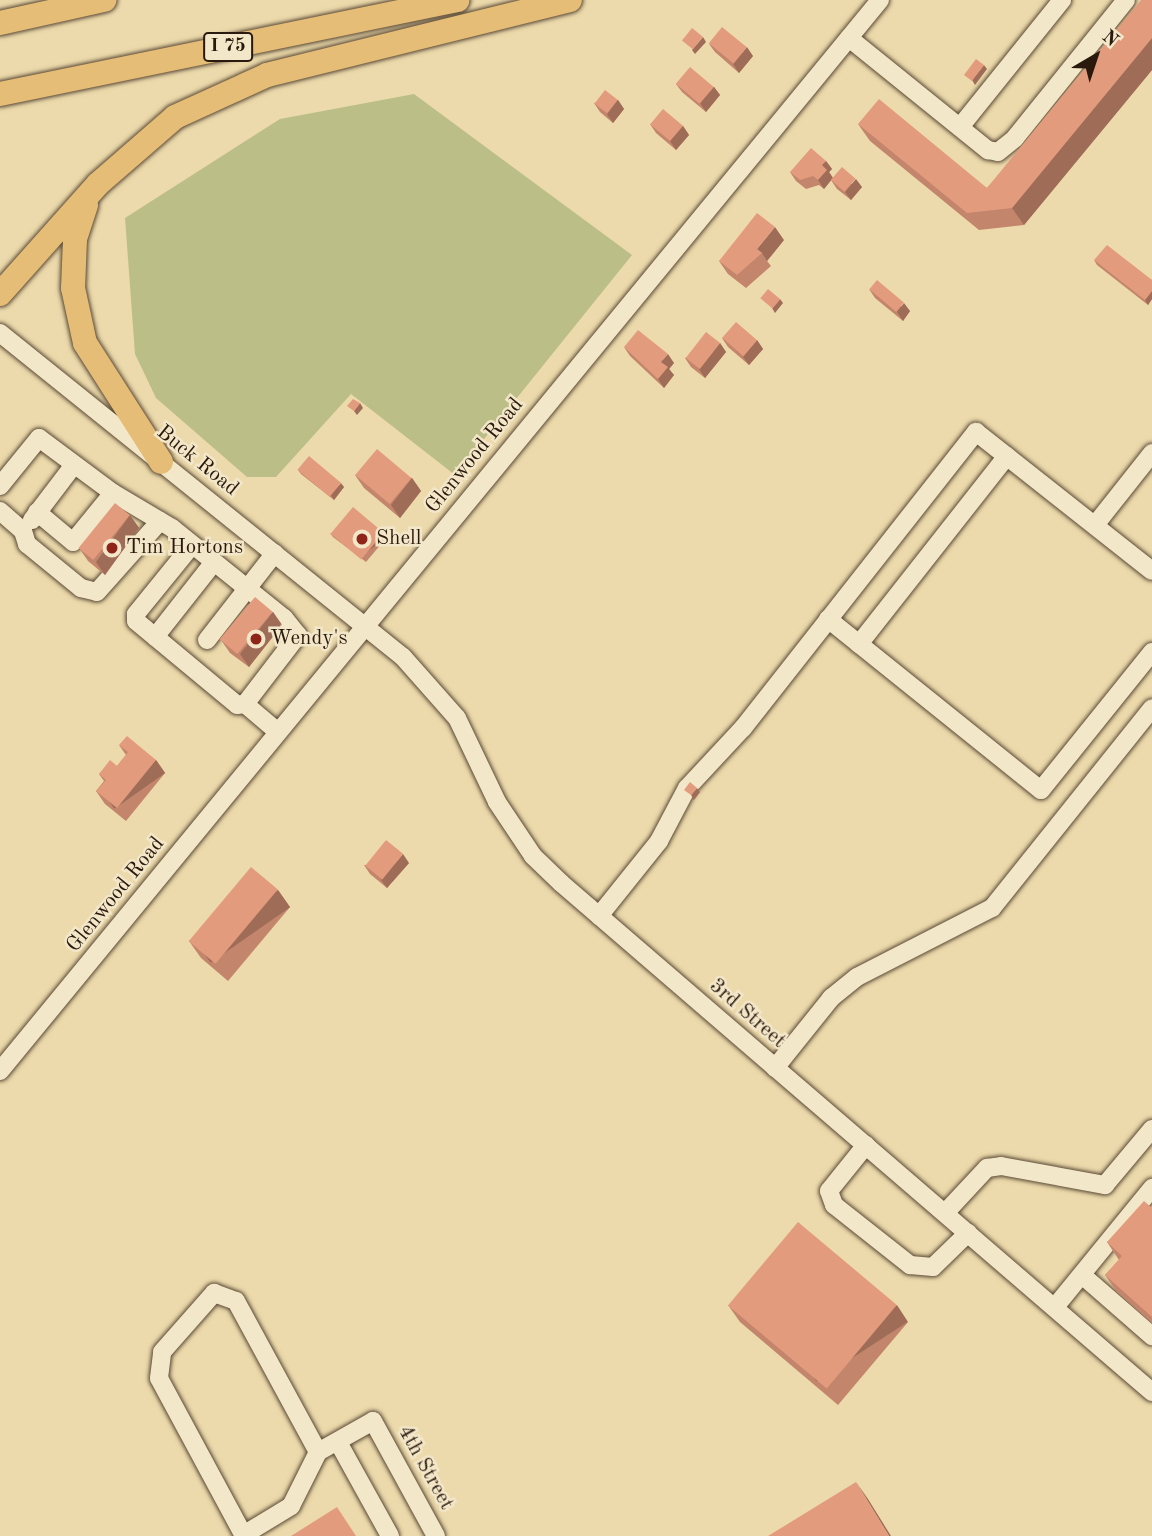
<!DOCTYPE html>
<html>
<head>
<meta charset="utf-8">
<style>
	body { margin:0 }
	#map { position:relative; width:1152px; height:1536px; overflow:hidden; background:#ecdaac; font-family:"Old Standard TT",serif }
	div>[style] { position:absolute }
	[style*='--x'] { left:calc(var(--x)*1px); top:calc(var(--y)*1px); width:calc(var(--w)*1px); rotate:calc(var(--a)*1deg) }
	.green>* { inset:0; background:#bcbe87 }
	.roads { filter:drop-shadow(0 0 2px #5a4935) drop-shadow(0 0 2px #5a4935) }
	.minor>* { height:18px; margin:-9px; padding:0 9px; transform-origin:9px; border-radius:9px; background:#f3e7c9 }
	.highway>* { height:24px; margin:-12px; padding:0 12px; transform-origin:12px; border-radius:12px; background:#e6bd76 }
	.wall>* { inset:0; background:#c3856c }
	.shaded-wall>* { inset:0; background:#9f6c58; transform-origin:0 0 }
	.building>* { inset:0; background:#e39b7d; transform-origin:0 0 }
	.dots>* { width:19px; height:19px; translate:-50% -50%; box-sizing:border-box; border:4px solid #f3e7c9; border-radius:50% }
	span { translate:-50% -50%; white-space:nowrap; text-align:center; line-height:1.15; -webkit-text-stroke:5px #f3e7c9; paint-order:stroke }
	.shield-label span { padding:2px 5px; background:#f3e7c9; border:2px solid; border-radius:5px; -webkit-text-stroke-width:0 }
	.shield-label { font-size:19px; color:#2a190d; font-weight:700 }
	.street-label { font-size:21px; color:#2a190d }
	.poi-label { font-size:21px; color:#2a190d }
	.left { translate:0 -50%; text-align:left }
	.north { position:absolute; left:1061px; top:21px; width:70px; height:70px; -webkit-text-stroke:5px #f3e7c9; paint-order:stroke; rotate:39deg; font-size:19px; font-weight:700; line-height:28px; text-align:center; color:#2a190d }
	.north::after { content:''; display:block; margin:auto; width:24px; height:32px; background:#2a190d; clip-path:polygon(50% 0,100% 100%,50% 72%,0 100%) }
</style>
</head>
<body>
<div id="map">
	<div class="green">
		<div style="clip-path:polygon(414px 94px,632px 255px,455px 475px,351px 394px,276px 477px,247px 477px,156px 398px,135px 354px,125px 218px,280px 119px)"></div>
	</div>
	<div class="roads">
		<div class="minor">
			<div style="--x:849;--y:38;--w:179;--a:38.9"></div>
			<div style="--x:988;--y:150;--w:10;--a:11"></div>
			<div style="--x:998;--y:152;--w:22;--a:-39"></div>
			<div style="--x:1015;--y:138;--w:177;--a:-51.2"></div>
			<div style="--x:960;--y:127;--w:163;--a:-51.2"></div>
			<div style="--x:0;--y:333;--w:517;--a:38.8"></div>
			<div style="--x:403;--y:657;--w:81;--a:48.5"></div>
			<div style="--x:457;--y:718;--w:93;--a:64.5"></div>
			<div style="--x:497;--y:802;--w:65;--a:56.3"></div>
			<div style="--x:533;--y:856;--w:39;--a:44"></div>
			<div style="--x:561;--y:883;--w:780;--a:40.74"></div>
			<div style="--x:0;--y:486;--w:62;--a:-50.9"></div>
			<div style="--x:39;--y:438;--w:92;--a:36.6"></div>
			<div style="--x:113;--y:493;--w:69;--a:30.7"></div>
			<div style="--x:172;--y:528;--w:144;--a:38.8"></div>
			<div style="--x:284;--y:618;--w:22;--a:51"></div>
			<div style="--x:298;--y:635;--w:87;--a:127.5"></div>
			<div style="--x:0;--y:511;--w:30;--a:41"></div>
			<div style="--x:23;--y:531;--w:14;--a:73"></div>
			<div style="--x:27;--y:544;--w:70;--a:39.2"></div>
			<div style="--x:81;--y:588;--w:16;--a:14"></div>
			<div style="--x:97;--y:592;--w:95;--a:-48.4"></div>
			<div style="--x:37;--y:512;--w:47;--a:39.8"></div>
			<div style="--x:73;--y:542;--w:63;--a:-50.8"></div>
			<div style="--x:32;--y:520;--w:68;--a:-52.8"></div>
			<div style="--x:1095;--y:525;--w:92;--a:-51.6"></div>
			<div style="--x:192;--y:545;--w:89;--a:129.1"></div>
			<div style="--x:136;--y:614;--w:7;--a:90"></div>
			<div style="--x:136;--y:621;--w:131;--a:39.7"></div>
			<div style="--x:237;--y:705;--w:8;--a:-7"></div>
			<div style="--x:245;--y:704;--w:43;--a:40.3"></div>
			<div style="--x:828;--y:619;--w:273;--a:38.8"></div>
			<div style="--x:1041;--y:790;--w:177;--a:-51.2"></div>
			<div style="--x:155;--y:637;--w:95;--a:-51.8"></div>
			<div style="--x:207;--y:640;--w:110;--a:-52"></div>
			<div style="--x:859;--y:644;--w:239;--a:-51.8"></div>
			<div style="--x:599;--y:916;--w:96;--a:-51.3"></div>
			<div style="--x:659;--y:841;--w:60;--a:-62.2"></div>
			<div style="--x:687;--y:788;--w:82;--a:-47"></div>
			<div style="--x:743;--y:728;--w:377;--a:-51.8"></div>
			<div style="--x:976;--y:432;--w:224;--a:38.3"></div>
			<div style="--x:775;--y:1068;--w:90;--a:-51.3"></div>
			<div style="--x:831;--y:998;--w:33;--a:-39"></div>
			<div style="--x:857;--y:977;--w:152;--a:-27.1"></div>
			<div style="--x:992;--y:908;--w:256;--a:-51.3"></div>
			<div style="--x:0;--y:1071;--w:1386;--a:-50.59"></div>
			<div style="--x:866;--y:1145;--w:59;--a:128.8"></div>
			<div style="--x:829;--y:1191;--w:15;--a:70"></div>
			<div style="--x:834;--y:1205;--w:97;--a:38.3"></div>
			<div style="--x:910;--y:1265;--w:23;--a:5"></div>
			<div style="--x:933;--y:1267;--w:49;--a:-44.2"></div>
			<div style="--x:945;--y:1213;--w:62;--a:-47"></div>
			<div style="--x:987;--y:1168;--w:14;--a:-8"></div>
			<div style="--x:1001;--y:1166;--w:106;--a:10.4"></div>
			<div style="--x:1105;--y:1185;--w:73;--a:-50"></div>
			<div style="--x:1082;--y:1275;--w:93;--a:41.1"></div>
			<div style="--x:1055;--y:1307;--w:154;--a:-50.8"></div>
			<div style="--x:338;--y:1442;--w:107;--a:61"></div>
			<div style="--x:245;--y:1534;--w:54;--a:-31.3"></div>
			<div style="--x:291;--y:1506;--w:60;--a:-63.4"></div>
			<div style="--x:244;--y:1536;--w:179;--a:-118.3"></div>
			<div style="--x:159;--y:1378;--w:26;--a:-83"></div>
			<div style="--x:162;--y:1352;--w:79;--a:-48.6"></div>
			<div style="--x:214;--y:1293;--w:23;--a:20"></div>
			<div style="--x:236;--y:1301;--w:172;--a:61.5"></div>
			<div style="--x:318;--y:1452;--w:63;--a:-29.4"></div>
			<div style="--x:373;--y:1421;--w:131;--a:61.3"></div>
		</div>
		<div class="highway">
			<div style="--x:0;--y:23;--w:107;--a:-12.5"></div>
			<div style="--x:0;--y:94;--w:467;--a:-11.6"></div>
			<div style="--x:86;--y:205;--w:36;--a:108"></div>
			<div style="--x:75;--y:239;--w:49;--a:92.3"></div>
			<div style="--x:73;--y:288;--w:56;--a:77.7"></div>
			<div style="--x:85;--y:343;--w:141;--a:57.4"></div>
			<div style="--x:0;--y:294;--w:147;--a:-48.3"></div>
			<div style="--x:98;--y:184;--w:102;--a:-41"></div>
			<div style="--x:175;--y:117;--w:101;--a:-24.5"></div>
			<div style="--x:267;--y:75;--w:312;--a:-13.9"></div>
		</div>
	</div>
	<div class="wall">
		<div style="clip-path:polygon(1152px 0,1152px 70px,1024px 225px,979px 230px,870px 141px,858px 124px,987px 188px)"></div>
		<div style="clip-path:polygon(709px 44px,753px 56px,739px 73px,715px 52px)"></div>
		<div style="clip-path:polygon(676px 84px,714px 87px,720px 95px,706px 112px,682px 92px)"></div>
		<div style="clip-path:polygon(618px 100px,624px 109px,613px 123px,600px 112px,594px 103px)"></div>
		<div style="clip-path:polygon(650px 124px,683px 126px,689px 135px,676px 150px,656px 133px)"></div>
		<div style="clip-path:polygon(826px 161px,832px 169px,829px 172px,833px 178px,862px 187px,851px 200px,837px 189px,831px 180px,824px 189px,819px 185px,806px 189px,796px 181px,790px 172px)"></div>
		<div style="clip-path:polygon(784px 240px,767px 261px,771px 266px,746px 288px,728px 274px,719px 261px)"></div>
		<div style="clip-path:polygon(1094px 260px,1152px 280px,1152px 299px,1148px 305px,1097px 265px)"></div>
		<div style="clip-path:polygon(869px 289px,910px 311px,903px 321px,875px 298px)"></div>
		<div style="clip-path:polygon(722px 338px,757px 340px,763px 349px,749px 365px,728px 347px)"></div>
		<div style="clip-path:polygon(720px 343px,726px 352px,705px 378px,691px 367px,685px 358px)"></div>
		<div style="clip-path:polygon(624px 347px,674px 363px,669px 369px,674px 375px,664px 388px,630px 356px)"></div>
		<div style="clip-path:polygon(298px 470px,344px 487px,334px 500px,301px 474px)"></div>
		<div style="clip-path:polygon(355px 475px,412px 478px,421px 491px,400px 518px,364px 488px)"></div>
		<div style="clip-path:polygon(130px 515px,139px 528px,105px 575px,88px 561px,79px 548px)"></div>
		<div style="clip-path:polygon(330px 533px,387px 537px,366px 562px,333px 537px)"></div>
		<div style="clip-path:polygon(273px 612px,282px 625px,249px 667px,230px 653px,221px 640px)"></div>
		<div style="clip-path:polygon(119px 745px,156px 760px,165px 773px,126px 821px,105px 804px,96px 791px,104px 781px,99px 774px,117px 766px,126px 755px)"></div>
		<div style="clip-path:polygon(409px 863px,387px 888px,370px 874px,364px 865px)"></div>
		<div style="clip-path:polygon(278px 890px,290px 907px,228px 981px,201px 958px,189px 941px)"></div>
		<div style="clip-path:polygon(1152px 1208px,1152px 1323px,1117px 1292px,1105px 1275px,1119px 1260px,1107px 1242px)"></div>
		<div style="clip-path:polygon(728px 1305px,908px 1322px,838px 1405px,740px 1322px)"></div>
	</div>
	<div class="shaded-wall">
		<div style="clip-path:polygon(703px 37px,706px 42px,695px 54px,692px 50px)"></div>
		<div style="clip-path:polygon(1152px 38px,1152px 70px,1024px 225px,1012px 208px)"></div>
		<div style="clip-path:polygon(747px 47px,753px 56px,739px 73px,733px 64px)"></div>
		<div style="clip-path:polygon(984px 65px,987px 69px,975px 85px,972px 80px)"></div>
		<div style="clip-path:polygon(714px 87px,720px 95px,706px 112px,700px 103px)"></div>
		<div style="clip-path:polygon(618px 100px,624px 109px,613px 123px,607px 114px)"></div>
		<div style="clip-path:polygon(683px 126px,689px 135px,676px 150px,670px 141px)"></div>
		<div style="clip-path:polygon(826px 161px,832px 169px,829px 172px,833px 178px,824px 189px,818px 180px,822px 165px)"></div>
		<div style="clip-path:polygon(856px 179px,862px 187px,851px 200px,845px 192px)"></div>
		<div style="clip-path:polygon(775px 227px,784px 240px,767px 261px,762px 253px,757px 249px)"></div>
		<div style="clip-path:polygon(1152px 291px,1152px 299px,1148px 305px,1145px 300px)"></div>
		<div style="clip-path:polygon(780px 299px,783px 303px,775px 313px,772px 308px)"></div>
		<div style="clip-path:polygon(904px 303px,910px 311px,903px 321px,897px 312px)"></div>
		<div style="clip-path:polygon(757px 340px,763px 349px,749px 365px,743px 357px)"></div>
		<div style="clip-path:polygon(720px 343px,726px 352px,705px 378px,699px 369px)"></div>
		<div style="clip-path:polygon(668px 354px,674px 363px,669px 369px,674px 375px,664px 388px,658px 379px,661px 362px)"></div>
		<div style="clip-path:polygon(360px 403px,363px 408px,357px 415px,354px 411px)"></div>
		<div style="clip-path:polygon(412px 478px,421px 491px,400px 518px,391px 505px)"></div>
		<div style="clip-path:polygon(341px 483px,344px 487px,334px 500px,331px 495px)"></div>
		<div style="clip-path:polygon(130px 515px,139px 528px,105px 575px,96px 562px)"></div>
		<div style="left:384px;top:533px;width:5px;height:33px;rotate:53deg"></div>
		<div style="clip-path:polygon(273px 612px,282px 625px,249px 667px,240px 654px)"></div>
		<div style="left:156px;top:760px;width:16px;height:62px;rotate:55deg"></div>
		<div style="clip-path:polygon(697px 788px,700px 792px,694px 800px,691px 795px)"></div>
		<div style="clip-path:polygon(403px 854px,409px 863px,387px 888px,381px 880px)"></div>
		<div style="left:278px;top:890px;width:21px;height:97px;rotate:55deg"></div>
		<div style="left:897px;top:1305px;width:20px;height:109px;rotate:57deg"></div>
		<div style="clip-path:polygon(856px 1482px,868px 1499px,891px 1536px,889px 1536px)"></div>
	</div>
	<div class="building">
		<div style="clip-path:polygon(1141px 0,1152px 0,1152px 38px,1012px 208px,967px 213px,858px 124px,879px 99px,987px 188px)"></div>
		<div style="left:722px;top:27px;width:32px;height:21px;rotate:39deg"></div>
		<div style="left:692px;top:28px;width:14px;height:16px;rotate:39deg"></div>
		<div style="left:976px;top:59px;width:10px;height:20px;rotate:37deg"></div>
		<div style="left:690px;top:67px;width:31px;height:22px;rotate:40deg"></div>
		<div style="left:605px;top:90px;width:16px;height:17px;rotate:38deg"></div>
		<div style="left:663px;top:109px;width:26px;height:20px;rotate:40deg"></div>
		<div style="clip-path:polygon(811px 148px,826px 161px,822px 165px,827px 170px,818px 180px,813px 176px,800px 180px,790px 172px)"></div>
		<div style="left:842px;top:167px;width:18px;height:17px;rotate:41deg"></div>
		<div style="clip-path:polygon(757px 213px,775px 227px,757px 249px,762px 253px,737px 275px,719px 261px)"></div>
		<div style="clip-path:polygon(1107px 245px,1152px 280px,1152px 291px,1145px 300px,1094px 260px)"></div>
		<div style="left:877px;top:280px;width:35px;height:12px;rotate:40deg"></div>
		<div style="left:768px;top:289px;width:16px;height:12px;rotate:40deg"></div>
		<div style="left:736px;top:322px;width:28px;height:21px;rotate:41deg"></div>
		<div style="clip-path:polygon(638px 330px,668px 354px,661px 362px,668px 367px,658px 379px,624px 347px)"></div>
		<div style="left:706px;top:332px;width:18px;height:33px;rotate:38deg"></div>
		<div style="clip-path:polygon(353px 399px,360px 403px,354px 411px,347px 406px)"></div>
		<div style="left:377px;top:449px;width:45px;height:34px;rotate:40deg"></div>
		<div style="left:309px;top:456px;width:42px;height:18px;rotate:40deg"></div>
		<div style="left:115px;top:503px;width:19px;height:58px;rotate:39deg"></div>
		<div style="left:353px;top:507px;width:40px;height:35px;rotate:40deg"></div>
		<div style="left:255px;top:597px;width:23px;height:55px;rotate:40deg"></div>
		<div style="clip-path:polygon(127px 736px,156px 760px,117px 808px,96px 791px,106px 780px,99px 774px,110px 760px,117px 766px,128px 752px,119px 745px)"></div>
		<div style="clip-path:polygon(690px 782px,697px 788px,691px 795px,684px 790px)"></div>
		<div style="left:386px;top:840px;width:22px;height:33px;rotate:39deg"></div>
		<div style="left:251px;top:867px;width:35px;height:97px;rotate:40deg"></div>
		<div style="clip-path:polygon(1144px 1201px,1152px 1208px,1152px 1317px,1105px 1275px,1122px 1256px,1107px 1242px)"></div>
		<div style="left:798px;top:1222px;width:129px;height:109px;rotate:40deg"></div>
		<div style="clip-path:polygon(856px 1482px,889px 1536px,768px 1536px)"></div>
		<div style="clip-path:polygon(337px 1507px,356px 1536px,291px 1536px)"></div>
	</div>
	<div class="dots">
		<div style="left:362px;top:539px;background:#8f2418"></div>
		<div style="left:112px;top:548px;background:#8f2418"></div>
		<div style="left:256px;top:639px;background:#8f2418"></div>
	</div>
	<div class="shield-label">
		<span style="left:228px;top:47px">I 75</span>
	</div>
	<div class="street-label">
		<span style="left:475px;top:456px;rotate:-51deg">Glenwood Road</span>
		<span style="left:197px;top:461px;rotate:39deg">Buck Road</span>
		<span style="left:116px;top:895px;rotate:-51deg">Glenwood Road</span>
		<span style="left:747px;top:1014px;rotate:41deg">3rd Street</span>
		<span style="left:425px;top:1468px;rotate:61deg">4th Street</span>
	</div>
	<div class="poi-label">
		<span class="left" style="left:376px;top:539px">Shell</span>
		<span class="left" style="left:126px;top:548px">Tim Hortons</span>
		<span class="left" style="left:270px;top:639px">Wendy's</span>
	</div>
	<div class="north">N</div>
</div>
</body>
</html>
